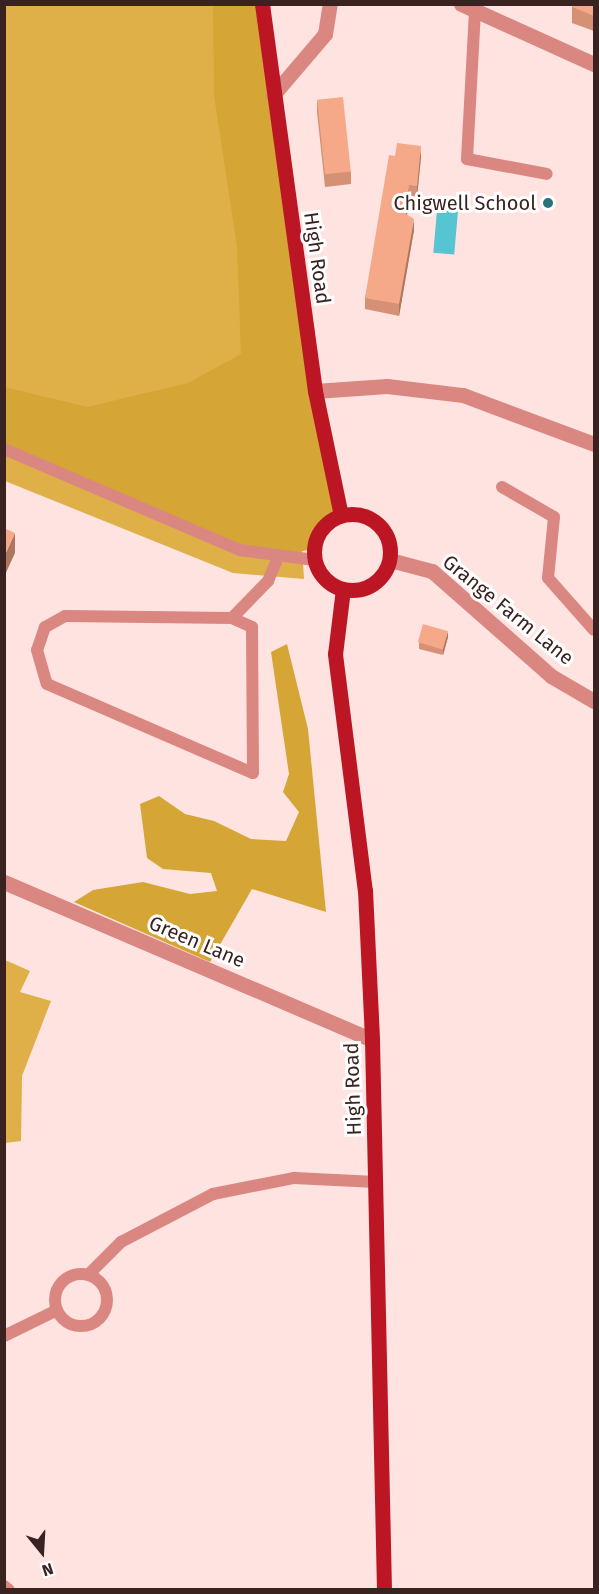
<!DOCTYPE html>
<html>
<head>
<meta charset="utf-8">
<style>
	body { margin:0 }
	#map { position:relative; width:599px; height:1594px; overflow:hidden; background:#fee3e1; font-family:"Fira Sans",sans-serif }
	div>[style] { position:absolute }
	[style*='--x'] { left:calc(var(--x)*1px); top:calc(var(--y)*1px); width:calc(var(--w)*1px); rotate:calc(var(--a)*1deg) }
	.green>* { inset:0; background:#deb047 }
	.forest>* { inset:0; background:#d5a535 }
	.water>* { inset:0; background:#56c5d1; transform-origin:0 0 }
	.service>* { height:12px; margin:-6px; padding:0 6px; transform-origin:6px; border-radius:6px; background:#db8781 }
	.service>.ring { margin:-6px; padding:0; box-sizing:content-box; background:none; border:12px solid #db8781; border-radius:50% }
	.minor>* { height:15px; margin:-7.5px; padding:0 7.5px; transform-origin:7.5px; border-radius:7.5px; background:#db8781 }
	.primary>* { height:15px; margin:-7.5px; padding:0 7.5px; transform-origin:7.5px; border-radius:7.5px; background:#bc1625 }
	.primary>.ring { margin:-7.5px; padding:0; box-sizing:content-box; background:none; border:15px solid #bc1625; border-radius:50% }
	.wall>* { inset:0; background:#d49175 }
	.shaded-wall>* { inset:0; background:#ac765f }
	.building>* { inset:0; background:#f6a988; transform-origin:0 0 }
	.dots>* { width:16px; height:16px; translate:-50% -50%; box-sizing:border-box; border:3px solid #fff; border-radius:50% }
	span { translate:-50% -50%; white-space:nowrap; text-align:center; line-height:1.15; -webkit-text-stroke:6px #fff; paint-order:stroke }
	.poi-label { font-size:20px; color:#392220 }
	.right { translate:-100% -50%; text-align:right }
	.street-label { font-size:20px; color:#392220 }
	.frame { position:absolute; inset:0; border:6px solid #392220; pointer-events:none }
	.north { position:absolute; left:12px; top:1522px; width:60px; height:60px; -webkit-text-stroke:4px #fff; paint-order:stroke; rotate:162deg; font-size:16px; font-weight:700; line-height:24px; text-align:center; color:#392220 }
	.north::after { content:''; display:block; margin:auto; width:21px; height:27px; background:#392220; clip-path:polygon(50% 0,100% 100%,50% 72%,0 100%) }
</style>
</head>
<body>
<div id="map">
	<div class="green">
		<div style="clip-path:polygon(4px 5px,269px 5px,304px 579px,233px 573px,5px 481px)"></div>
		<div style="clip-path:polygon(5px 960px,30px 971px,20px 992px,51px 1001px,22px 1076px,21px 1141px,5px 1143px)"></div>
	</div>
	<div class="forest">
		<div style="clip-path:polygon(213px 5px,263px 5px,341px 515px,314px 549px,279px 555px,240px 550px,5px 449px,5px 387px,87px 407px,188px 383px,241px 354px,237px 247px,214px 95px)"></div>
		<div style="clip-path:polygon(287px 644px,308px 729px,326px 912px,252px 889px,210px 962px,74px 902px,93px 890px,143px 882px,190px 894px,217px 891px,211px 873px,163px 869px,147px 858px,140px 804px,159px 796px,185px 814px,214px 821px,251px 839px,286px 841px,299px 812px,283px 792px,289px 774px,271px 652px)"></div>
	</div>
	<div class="water">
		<div style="left:438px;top:199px;width:21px;height:54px;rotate:5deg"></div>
	</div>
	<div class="service">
		<div style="--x:475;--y:11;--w:148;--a:93.1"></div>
		<div style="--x:467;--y:159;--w:81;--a:10.6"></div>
		<div style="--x:4;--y:449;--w:257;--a:23.2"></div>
		<div style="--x:240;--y:550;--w:75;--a:7.7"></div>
		<div style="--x:502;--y:487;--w:60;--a:30"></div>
		<div style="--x:554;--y:517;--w:61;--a:95.6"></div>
		<div style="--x:548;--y:578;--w:69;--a:48.5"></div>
		<div style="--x:232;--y:618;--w:167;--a:-179.3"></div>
		<div style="--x:65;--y:616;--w:23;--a:151"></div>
		<div style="--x:45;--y:627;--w:24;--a:109"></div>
		<div style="--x:37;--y:650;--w:35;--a:74"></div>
		<div style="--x:47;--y:684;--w:224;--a:23.4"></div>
		<div style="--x:253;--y:773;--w:146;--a:-90.4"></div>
		<div style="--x:252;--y:627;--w:22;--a:-156"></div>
		<div style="--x:232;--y:618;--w:52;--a:-45.8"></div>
		<div style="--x:268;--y:581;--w:28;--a:-67"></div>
		<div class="ring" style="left:55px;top:1274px;width:40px;height:40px"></div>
		<div style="--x:88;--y:1275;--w:47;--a:-45"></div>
		<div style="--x:121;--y:1242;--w:104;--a:-27.6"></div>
		<div style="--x:213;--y:1194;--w:83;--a:-11.2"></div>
		<div style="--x:294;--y:1178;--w:82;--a:2.8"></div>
		<div style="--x:4;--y:1336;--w:59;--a:-26.1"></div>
		<div style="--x:4;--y:1586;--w:6;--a:39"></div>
	</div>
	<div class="minor">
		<div style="--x:461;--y:4;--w:146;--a:24.3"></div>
		<div style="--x:273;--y:95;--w:80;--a:-49.6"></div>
		<div style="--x:325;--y:34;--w:30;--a:-81"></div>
		<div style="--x:315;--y:391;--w:72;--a:-4"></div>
		<div style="--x:387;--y:386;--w:77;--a:6.8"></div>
		<div style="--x:463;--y:395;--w:140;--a:20.5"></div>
		<div style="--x:390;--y:560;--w:43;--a:14.7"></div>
		<div style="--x:432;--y:571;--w:159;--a:41.4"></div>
		<div style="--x:551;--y:676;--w:50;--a:30.2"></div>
		<div style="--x:4;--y:882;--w:400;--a:23.2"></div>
	</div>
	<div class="primary">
		<div style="--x:262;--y:4;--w:391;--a:82.2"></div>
		<div style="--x:315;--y:391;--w:127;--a:78.2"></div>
		<div class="ring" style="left:314px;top:514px;width:61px;height:61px"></div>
		<div style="--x:343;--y:589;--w:65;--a:97"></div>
		<div style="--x:335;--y:654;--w:238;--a:82.8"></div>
		<div style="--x:365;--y:890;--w:150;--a:87.3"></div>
		<div style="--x:372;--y:1040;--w:550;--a:88.75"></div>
	</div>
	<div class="wall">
		<div style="clip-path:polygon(594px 4px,594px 31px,572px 23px,572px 7px)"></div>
		<div style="clip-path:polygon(317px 100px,351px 172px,351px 184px,325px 187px,317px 112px)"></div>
		<div style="clip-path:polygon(395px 156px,421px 157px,417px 197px,409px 196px,407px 215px,414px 230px,399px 316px,365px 309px,365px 298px)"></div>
		<div style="clip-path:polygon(448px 637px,443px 655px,419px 649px,419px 643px)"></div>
	</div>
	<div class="shaded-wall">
		<div style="clip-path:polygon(421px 146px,421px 157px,417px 197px,417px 186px)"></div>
		<div style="clip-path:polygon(409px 185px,409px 196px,406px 226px,406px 214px)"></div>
		<div style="clip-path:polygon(414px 219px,414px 230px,399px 316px,399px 304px)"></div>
		<div style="clip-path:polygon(15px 533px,15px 553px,4px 577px,4px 557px)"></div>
		<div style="clip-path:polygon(448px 631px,448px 637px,443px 655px,443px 649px)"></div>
	</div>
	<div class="building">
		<div style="clip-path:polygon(573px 4px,594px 4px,594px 16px,572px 7px)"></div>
		<div style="left:343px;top:97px;width:75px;height:26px;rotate:84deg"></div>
		<div style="clip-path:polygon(397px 143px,421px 146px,417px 186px,409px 185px,406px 214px,414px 219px,399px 304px,365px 298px,389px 155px,395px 156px)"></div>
		<div style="clip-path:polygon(4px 528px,15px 533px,4px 557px)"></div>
		<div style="left:423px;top:624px;width:26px;height:19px;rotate:16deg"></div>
	</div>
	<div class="dots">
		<div style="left:548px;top:203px;background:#29727a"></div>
	</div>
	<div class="poi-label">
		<span class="right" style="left:536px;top:203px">Chigwell School</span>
	</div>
	<div class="street-label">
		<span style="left:317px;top:258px;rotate:82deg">High Road</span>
		<span style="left:508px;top:610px;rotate:39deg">Grange Farm Lane</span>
		<span style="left:197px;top:942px;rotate:23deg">Green Lane</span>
		<span style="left:353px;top:1089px;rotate:-92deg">High Road</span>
	</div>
	<div class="frame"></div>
	<div class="north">N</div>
</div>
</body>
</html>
